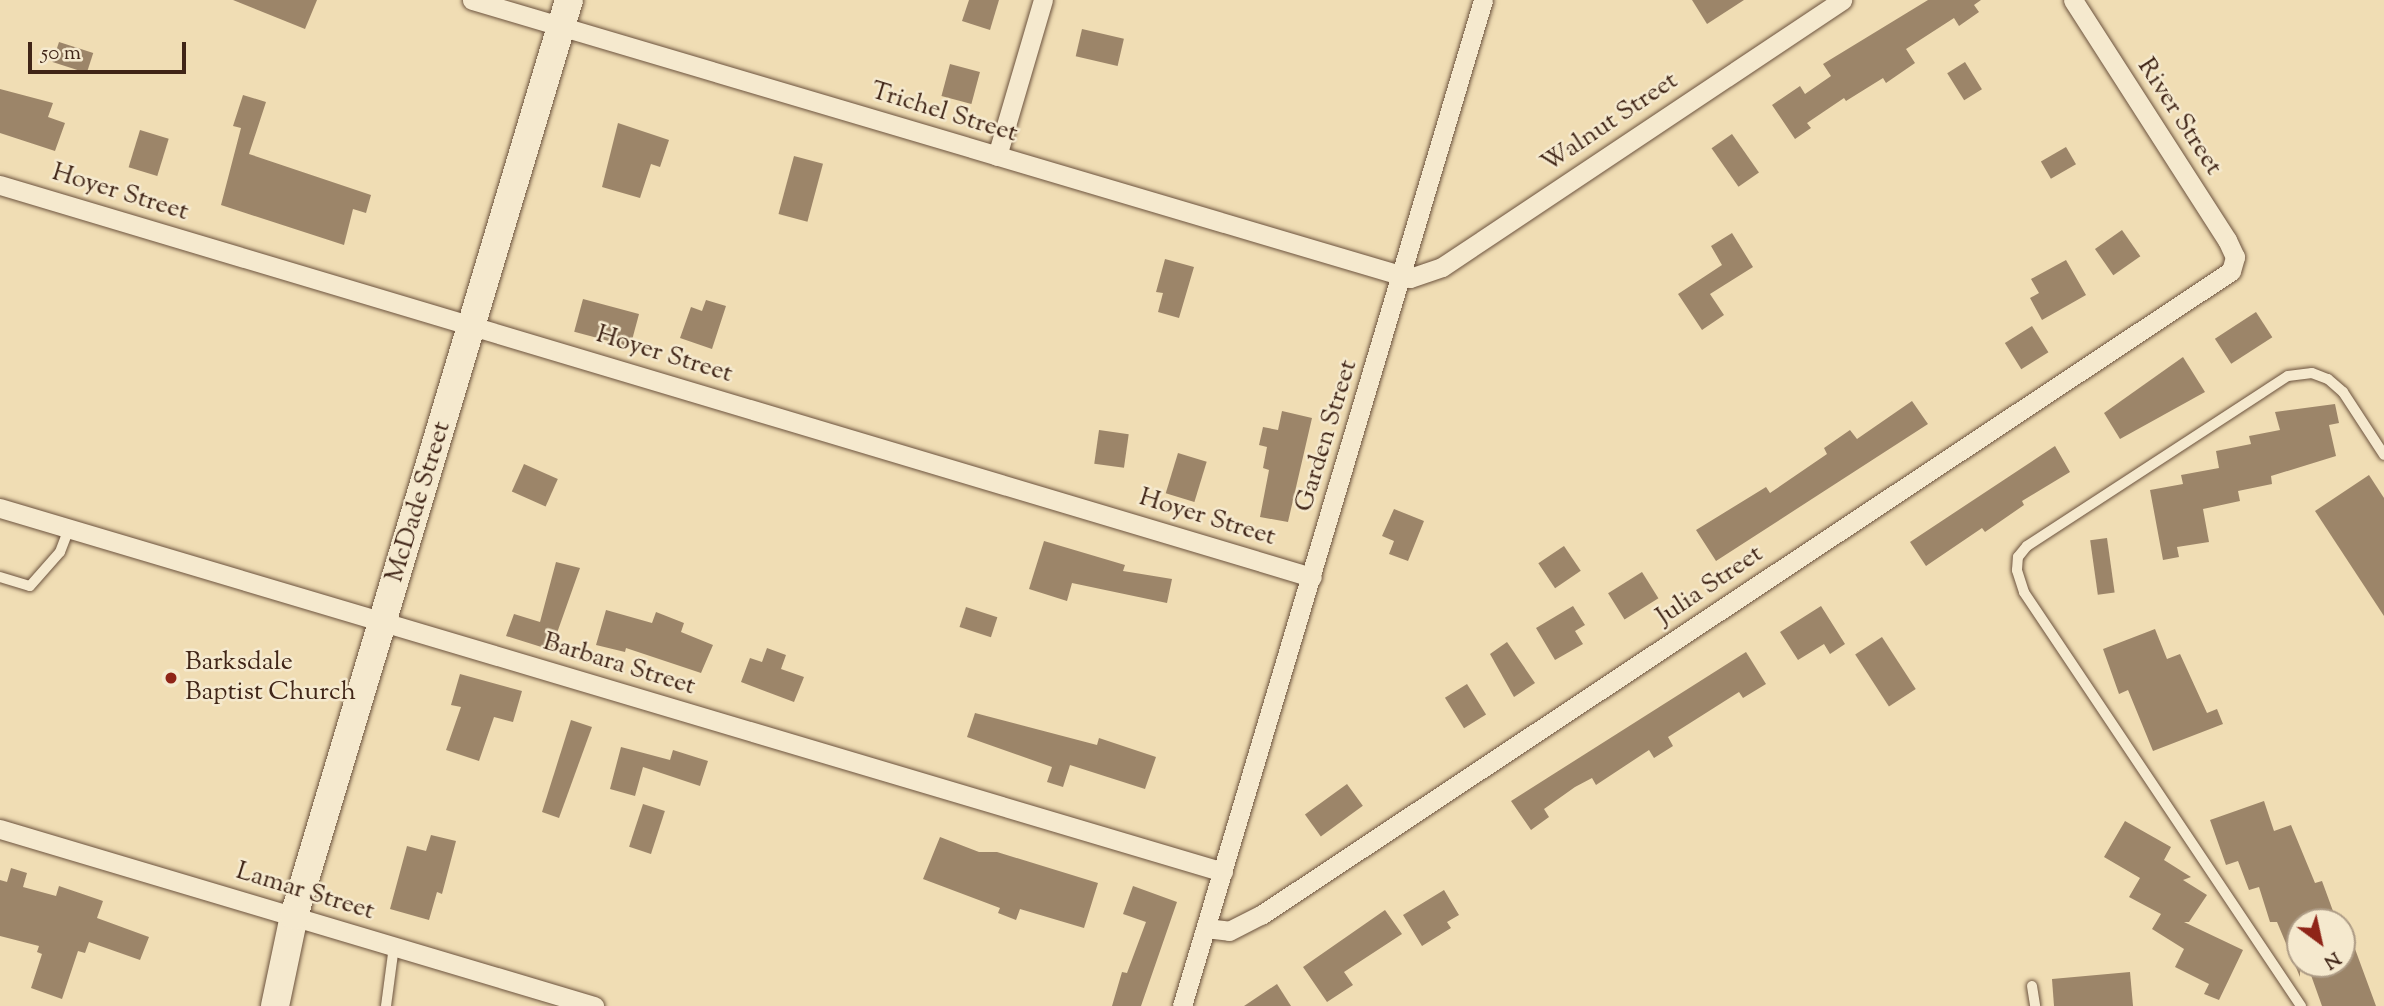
<!DOCTYPE html>
<html>
<head>
<meta charset="utf-8">
<style>
	body { margin:0 }
	#map { position:relative; width:2384px; height:1006px; overflow:hidden; background:#f0ddb4; font-family:"Sorts Mill Goudy",serif }
	div>[style] { position:absolute }
	[style*='--x'] { left:calc(var(--x)*1px); top:calc(var(--y)*1px); width:calc(var(--w)*1px); rotate:calc(var(--a)*1deg) }
	.building>* { inset:0; background:#9c8569; transform-origin:0 0 }
	.roads { filter:drop-shadow(0 0 2px #6c533e) drop-shadow(0 0 2px #6c533e) }
	.lane>* { height:10px; margin:-5px; padding:0 5px; transform-origin:5px; border-radius:5px; background:#f5e9ce }
	.street>* { height:19px; margin:-9.5px; padding:0 9.5px; transform-origin:9.5px; border-radius:9.5px; background:#f5e9ce }
	.secondary>* { height:28px; margin:-14px; padding:0 14px; transform-origin:14px; border-radius:14px; background:#f5e9ce }
	.dots>* { width:19px; height:19px; translate:-50% -50%; box-sizing:border-box; border:4px solid #f5e9ce; border-radius:50% }
	span { translate:-50% -50%; white-space:nowrap; text-align:center; line-height:1.15; -webkit-text-stroke:5px #f5e9ce; paint-order:stroke }
	.street-label { font-size:26px; color:#402517 }
	.poi-label { font-size:26px; color:#402517 }
	.left { translate:0 -50%; text-align:left }
	.north { position:absolute; left:2286px; top:908px; width:70px; height:70px; box-sizing:border-box; background:#f5e9ce; border:2px solid #ad9b85; border-radius:50%; rotate:147deg; font-size:19px; font-weight:700; line-height:28px; text-align:center; color:#402517 }
	.north::after { content:''; display:block; margin:auto; width:24px; height:32px; background:#8f2418; clip-path:polygon(50% 0,100% 100%,50% 72%,0 100%) }
	.scale { position:absolute; left:28px; top:42px; width:158px; height:32px; box-sizing:border-box; border:4px solid #402517; border-top:0; padding-left:9px; font-size:21px; line-height:24px; white-space:nowrap; color:#402517; -webkit-text-stroke:5px #f5e9ce; paint-order:stroke }
</style>
</head>
<body>
<div id="map">
	<div class="building">
		<div style="clip-path:polygon(233px 0,317px 0,305px 29px)"></div>
		<div style="clip-path:polygon(969px 0,999px 0,990px 30px,962px 21px)"></div>
		<div style="clip-path:polygon(1692px 0,1744px 0,1707px 24px)"></div>
		<div style="clip-path:polygon(1928px 0,1981px 0,1974px 5px,1979px 12px,1959px 26px,1954px 18px,1906px 49px,1915px 63px,1886px 83px,1883px 78px,1846px 101px,1844px 98px,1807px 123px,1811px 128px,1795px 139px,1772px 105px,1800px 86px,1805px 94px,1831px 76px,1823px 64px)"></div>
		<div style="left:1082px;top:29px;width:43px;height:28px;rotate:13deg"></div>
		<div style="left:59px;top:42px;width:36px;height:21px;rotate:18deg"></div>
		<div style="left:1965px;top:62px;width:32px;height:21px;rotate:58deg"></div>
		<div style="left:950px;top:64px;width:31px;height:33px;rotate:15deg"></div>
		<div style="clip-path:polygon(0 89px,53px 103px,48px 117px,65px 123px,55px 151px,0 133px)"></div>
		<div style="clip-path:polygon(243px 95px,266px 102px,249px 154px,371px 195px,366px 213px,353px 209px,344px 245px,221px 205px,241px 128px,233px 126px)"></div>
		<div style="clip-path:polygon(618px 123px,669px 140px,660px 167px,651px 164px,640px 198px,602px 187px)"></div>
		<div style="left:140px;top:130px;width:30px;height:39px;rotate:17deg"></div>
		<div style="left:1732px;top:134px;width:47px;height:25px;rotate:55deg"></div>
		<div style="left:2066px;top:147px;width:20px;height:29px;rotate:60deg"></div>
		<div style="left:794px;top:156px;width:30px;height:60px;rotate:15deg"></div>
		<div style="left:2122px;top:230px;width:32px;height:33px;rotate:55deg"></div>
		<div style="clip-path:polygon(1732px 233px,1753px 267px,1710px 294px,1724px 315px,1702px 330px,1678px 294px,1722px 265px,1711px 246px)"></div>
		<div style="clip-path:polygon(1165px 259px,1194px 267px,1179px 318px,1158px 312px,1163px 293px,1156px 292px)"></div>
		<div style="clip-path:polygon(2066px 260px,2086px 295px,2042px 320px,2030px 298px,2039px 293px,2031px 279px)"></div>
		<div style="left:583px;top:299px;width:58px;height:34px;rotate:15deg"></div>
		<div style="clip-path:polygon(706px 300px,726px 306px,712px 349px,680px 338px,691px 307px,702px 311px)"></div>
		<div style="left:2256px;top:312px;width:30px;height:49px;rotate:57deg"></div>
		<div style="left:2032px;top:326px;width:31px;height:32px;rotate:58deg"></div>
		<div style="clip-path:polygon(2183px 357px,2205px 392px,2120px 439px,2104px 413px)"></div>
		<div style="clip-path:polygon(1912px 401px,1928px 424px,1716px 561px,1696px 530px,1766px 487px,1770px 493px,1827px 454px,1824px 448px,1850px 430px,1857px 439px)"></div>
		<div style="clip-path:polygon(2335px 404px,2339px 423px,2329px 425px,2336px 456px,2271px 476px,2272px 484px,2238px 491px,2240px 501px,2203px 509px,2209px 542px,2177px 547px,2179px 557px,2163px 560px,2150px 490px,2183px 484px,2181px 475px,2219px 468px,2216px 451px,2251px 444px,2249px 436px,2280px 430px,2275px 412px)"></div>
		<div style="clip-path:polygon(1282px 411px,1312px 418px,1288px 522px,1260px 517px,1269px 470px,1263px 468px,1267px 447px,1259px 445px,1263px 427px,1278px 430px)"></div>
		<div style="left:1099px;top:430px;width:30px;height:34px;rotate:8deg"></div>
		<div style="clip-path:polygon(2055px 446px,2070px 472px,2022px 501px,2024px 505px,1985px 532px,1982px 528px,1926px 566px,1910px 542px)"></div>
		<div style="left:1178px;top:453px;width:30px;height:42px;rotate:17deg"></div>
		<div style="left:524px;top:464px;width:37px;height:30px;rotate:24deg"></div>
		<div style="clip-path:polygon(2369px 475px,2384px 498px,2384px 616px,2315px 511px)"></div>
		<div style="clip-path:polygon(1394px 509px,1424px 521px,1408px 561px,1389px 554px,1394px 541px,1382px 536px)"></div>
		<div style="left:2107px;top:538px;width:55px;height:17px;rotate:82deg"></div>
		<div style="clip-path:polygon(1044px 541px,1125px 565px,1123px 571px,1172px 579px,1167px 603px,1072px 583px,1067px 601px,1029px 589px)"></div>
		<div style="left:1564px;top:546px;width:30px;height:31px;rotate:56deg"></div>
		<div style="clip-path:polygon(556px 562px,580px 568px,551px 650px,506px 636px,514px 614px,540px 622px)"></div>
		<div style="left:1642px;top:572px;width:31px;height:40px;rotate:58deg"></div>
		<div style="clip-path:polygon(1573px 606px,1585px 625px,1575px 631px,1583px 644px,1555px 660px,1536px 628px)"></div>
		<div style="clip-path:polygon(1821px 606px,1845px 644px,1830px 654px,1824px 644px,1798px 660px,1780px 632px)"></div>
		<div style="left:966px;top:607px;width:33px;height:21px;rotate:18deg"></div>
		<div style="clip-path:polygon(606px 610px,652px 623px,656px 612px,684px 623px,681px 632px,713px 645px,701px 673px,626px 648px,625px 652px,596px 645px)"></div>
		<div style="clip-path:polygon(2155px 629px,2167px 659px,2180px 654px,2207px 713px,2217px 709px,2223px 724px,2153px 751px,2128px 690px,2119px 694px,2103px 649px)"></div>
		<div style="left:1882px;top:637px;width:62px;height:32px;rotate:57deg"></div>
		<div style="clip-path:polygon(1507px 642px,1535px 683px,1514px 697px,1490px 654px)"></div>
		<div style="clip-path:polygon(767px 648px,786px 655px,781px 669px,804px 677px,794px 702px,741px 682px,750px 658px,762px 662px)"></div>
		<div style="clip-path:polygon(1746px 652px,1766px 684px,1743px 698px,1739px 692px,1668px 737px,1673px 746px,1654px 758px,1649px 750px,1596px 785px,1592px 778px,1575px 787px,1544px 809px,1549px 817px,1531px 830px,1511px 801px)"></div>
		<div style="clip-path:polygon(460px 674px,522px 691px,513px 722px,494px 717px,479px 761px,446px 750px,461px 707px,451px 705px)"></div>
		<div style="left:1467px;top:684px;width:36px;height:26px;rotate:58deg"></div>
		<div style="clip-path:polygon(975px 713px,1097px 745px,1099px 738px,1156px 757px,1145px 789px,1070px 765px,1063px 787px,1047px 782px,1052px 767px,967px 737px)"></div>
		<div style="clip-path:polygon(571px 720px,592px 727px,559px 818px,542px 812px)"></div>
		<div style="clip-path:polygon(621px 747px,670px 760px,673px 750px,708px 761px,700px 786px,643px 767px,635px 796px,610px 789px)"></div>
		<div style="left:1347px;top:784px;width:27px;height:52px;rotate:54deg"></div>
		<div style="clip-path:polygon(2264px 801px,2274px 831px,2291px 825px,2315px 883px,2322px 881px,2337px 922px,2300px 922px,2300px 977px,2277px 922px,2270px 922px,2259px 887px,2249px 890px,2238px 861px,2226px 865px,2210px 820px)"></div>
		<div style="left:643px;top:804px;width:23px;height:45px;rotate:18deg"></div>
		<div style="clip-path:polygon(2125px 821px,2171px 847px,2164px 860px,2191px 877px,2183px 880px,2207px 895px,2189px 922px,2184px 922px,2243px 950px,2219px 1000px,2204px 994px,2209px 984px,2175px 967px,2184px 949px,2152px 929px,2161px 914px,2129px 897px,2140px 878px,2104px 857px)"></div>
		<div style="clip-path:polygon(431px 835px,456px 841px,442px 894px,437px 892px,429px 920px,390px 909px,407px 846px,426px 851px)"></div>
		<div style="clip-path:polygon(940px 837px,979px 852px,997px 852px,1098px 883px,1084px 928px,1020px 909px,1016px 920px,998px 913px,1000px 908px,923px 879px)"></div>
		<div style="clip-path:polygon(11px 868px,27px 873px,23px 887px,56px 896px,59px 886px,103px 901px,97px 918px,149px 937px,140px 960px,89px 942px,85px 953px,78px 951px,62px 999px,31px 988px,42px 954px,37px 952px,39px 946px,0 936px,0 880px,7px 882px)"></div>
		<div style="clip-path:polygon(1133px 886px,1177px 902px,1141px 1006px,1112px 1006px,1122px 972px,1127px 973px,1146px 922px,1123px 914px)"></div>
		<div style="clip-path:polygon(1444px 890px,1459px 915px,1447px 922px,1451px 928px,1422px 946px,1403px 915px)"></div>
		<div style="clip-path:polygon(1385px 910px,1402px 934px,1344px 972px,1353px 985px,1327px 1002px,1303px 967px)"></div>
		<div style="clip-path:polygon(2344px 919px,2376px 1006px,2322px 1006px,2307px 964px,2342px 964px)"></div>
		<div style="clip-path:polygon(2130px 972px,2133px 1006px,2054px 1006px,2052px 979px)"></div>
		<div style="clip-path:polygon(1277px 984px,1291px 1006px,1244px 1006px)"></div>
	</div>
	<div class="roads">
		<div class="lane">
			<div style="--x:0;--y:577;--w:31;--a:17"></div>
			<div style="--x:30;--y:586;--w:45;--a:-48.6"></div>
			<div style="--x:60;--y:552;--w:25;--a:-69"></div>
			<div style="--x:2032;--y:986;--w:20;--a:81"></div>
			<div style="--x:386;--y:1006;--w:61;--a:-82.4"></div>
			<div style="--x:2301;--y:1006;--w:498;--a:-123.8"></div>
			<div style="--x:2024;--y:592;--w:23;--a:-108"></div>
			<div style="--x:2017;--y:570;--w:13;--a:-86"></div>
			<div style="--x:2018;--y:557;--w:14;--a:-51"></div>
			<div style="--x:2027;--y:546;--w:311;--a:-33.1"></div>
			<div style="--x:2288;--y:376;--w:24;--a:-7"></div>
			<div style="--x:2312;--y:373;--w:17;--a:21"></div>
			<div style="--x:2328;--y:379;--w:20;--a:41"></div>
			<div style="--x:2343;--y:392;--w:75;--a:56.9"></div>
		</div>
		<div class="street">
			<div style="--x:472;--y:0;--w:978;--a:16.51"></div>
			<div style="--x:1410;--y:278;--w:34;--a:-19"></div>
			<div style="--x:1442;--y:267;--w:481;--a:-33.7"></div>
			<div style="--x:997;--y:156;--w:163;--a:-73.6"></div>
			<div style="--x:0;--y:185;--w:1369;--a:16.64"></div>
			<div style="--x:0;--y:508;--w:1276;--a:16.57"></div>
			<div style="--x:0;--y:829;--w:620;--a:16.59"></div>
			<div style="--x:1206;--y:928;--w:23;--a:7"></div>
			<div style="--x:1229;--y:931;--w:36;--a:-27"></div>
			<div style="--x:1261;--y:915;--w:1164;--a:-33.58"></div>
			<div style="--x:2231;--y:271;--w:15;--a:-74"></div>
			<div style="--x:2235;--y:257;--w:19;--a:-115"></div>
			<div style="--x:2227;--y:240;--w:285;--a:-122.7"></div>
			<div style="--x:1182;--y:1006;--w:1050;--a:-73.34"></div>
		</div>
		<div class="secondary">
			<div style="--x:275;--y:1006;--w:92;--a:-78.1"></div>
			<div style="--x:294;--y:916;--w:956;--a:-73.29"></div>
		</div>
	</div>
	<div class="dots">
		<div style="left:171px;top:678px;background:#8f2418"></div>
	</div>
	<div class="street-label">
		<span style="left:944px;top:113px;rotate:17deg">Trichel Street</span>
		<span style="left:2179px;top:117px;rotate:57deg">River Street</span>
		<span style="left:1610px;top:123px;rotate:-34deg">Walnut Street</span>
		<span style="left:120px;top:193px;rotate:17deg">Hoyer Street</span>
		<span style="left:664px;top:355px;rotate:17deg">Hoyer Street</span>
		<span style="left:1327px;top:436px;rotate:-73deg">Garden Street</span>
		<span style="left:419px;top:502px;rotate:-73deg">McDade Street</span>
		<span style="left:1207px;top:518px;rotate:17deg">Hoyer Street</span>
		<span style="left:1710px;top:586px;rotate:-34deg">Julia Street</span>
		<span style="left:619px;top:665px;rotate:17deg">Barbara Street</span>
		<span style="left:305px;top:892px;rotate:17deg">Lamar Street</span>
	</div>
	<div class="poi-label">
		<span class="left" style="left:185px;top:678px">Barksdale<br>Baptist Church</span>
	</div>
	<div class="north">N</div>
	<div class="scale">50 m</div>
</div>
</body>
</html>
